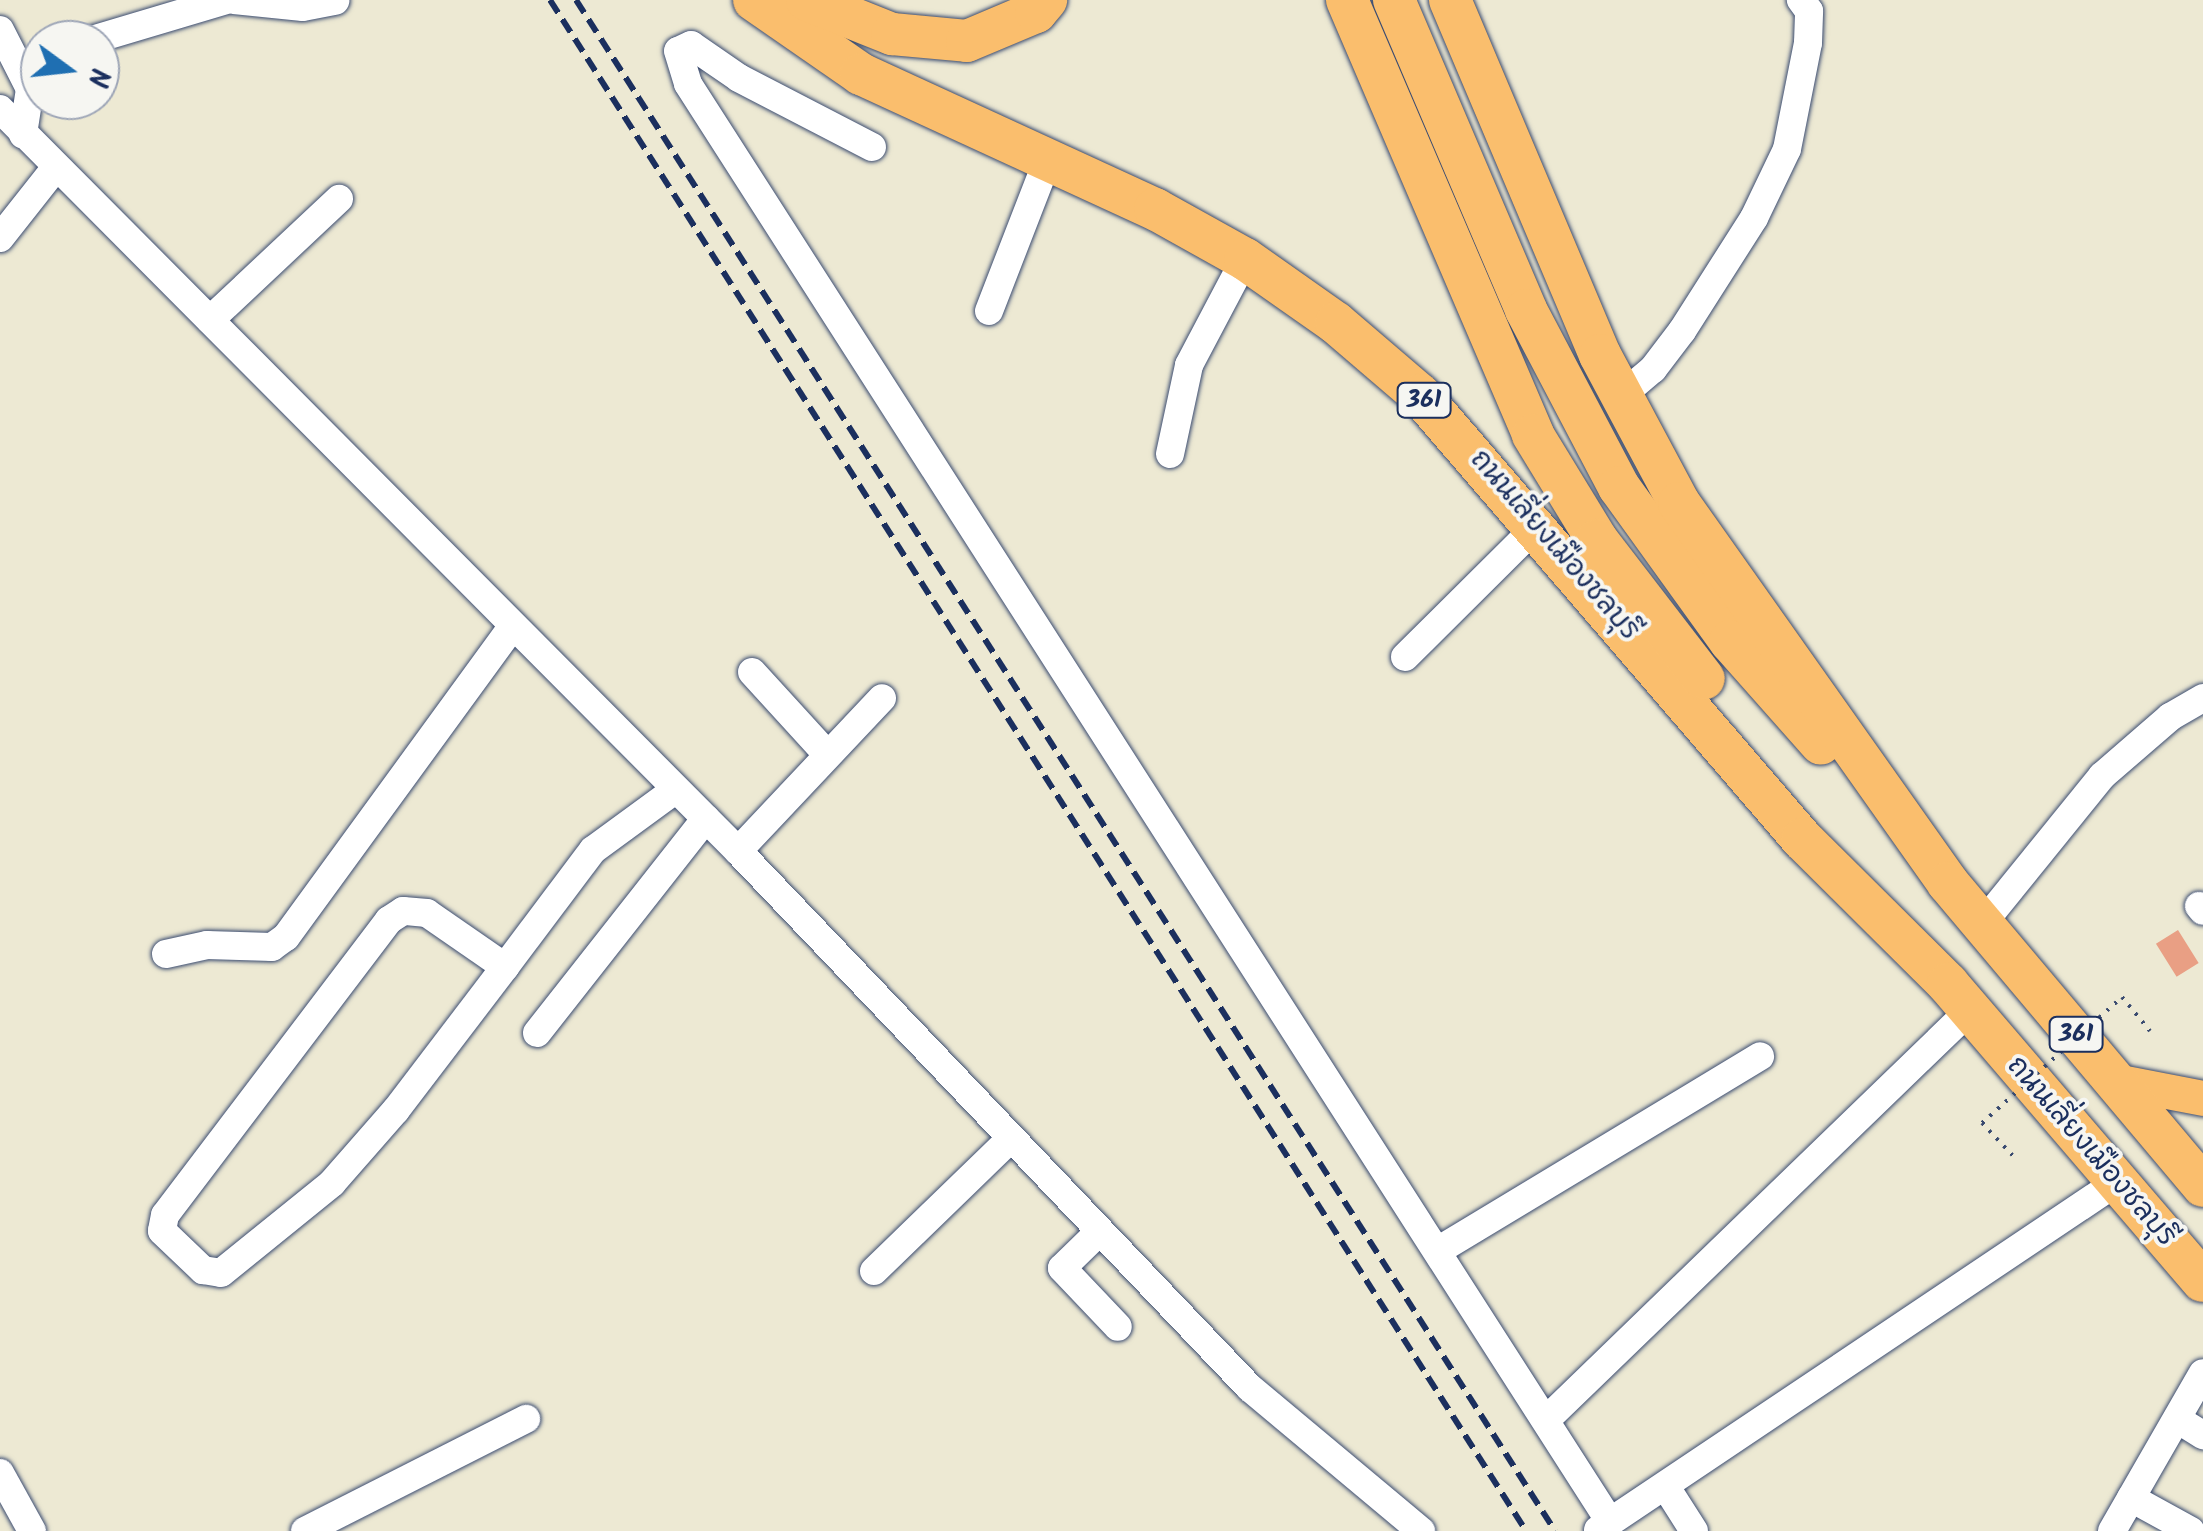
<!DOCTYPE html>
<html>
<head>
<meta charset="utf-8">
<style>
	body { margin:0 }
	#map { position:relative; width:2203px; height:1531px; overflow:hidden; background:#ede9d3; font-family:Kalam,"Playpen Sans Thai",sans-serif }
	div>[style] { position:absolute }
	[style*='--x'] { left:calc(var(--x)*1px); top:calc(var(--y)*1px); width:calc(var(--w)*1px); rotate:calc(var(--a)*1deg) }
	.building>* { inset:0; background:#e99f84; transform-origin:0 0 }
	.path>* { height:4px; margin-top:-2px; transform-origin:0; background:repeating-linear-gradient(90deg,#3a4b70 0 2.5px,transparent 0 10.5px) }
	.roads { filter:drop-shadow(0 0 2px #3a4b70) drop-shadow(0 0 2px #3a4b70) }
	.minor>* { height:28px; margin:-14px; padding:0 14px; transform-origin:14px; border-radius:14px; background:#fff }
	.major>* { height:35px; margin:-17.5px; padding:0 17.5px; transform-origin:17.5px; border-radius:17.5px; background:#fabe6d }
	.highway>* { height:42px; margin:-21px; padding:0 21px; transform-origin:21px; border-radius:21px; background:#fabe6d }
	.rail>* { height:6px; margin-top:-3px; transform-origin:0; background:repeating-linear-gradient(90deg,#1b2f5e 0 15px,transparent 0 23px) }
	.path-bridge>* { height:4px; margin-top:-2px; transform-origin:0; background:repeating-linear-gradient(90deg,#3a4b70 0 2.5px,transparent 0 10.5px) }
	span { translate:-50% -50%; white-space:nowrap; text-align:center; line-height:1.15; -webkit-text-stroke:8px #f6f6f2; paint-order:stroke }
	.shield-label span { padding:2px 8px; background:#f6f6f2; border:2px solid; border-radius:8px; -webkit-text-stroke-width:0 }
	.shield-label { font-size:25px; color:#1b2f5e; font-weight:700 }
	.street-label { font-size:28px; color:#1b2f5e }
	.north { position:absolute; left:20px; top:20px; width:100px; height:100px; box-sizing:border-box; background:#f6f6f2; border:2px solid #9ea6b7; border-radius:50%; rotate:105deg; font-size:28px; font-weight:700; line-height:40px; text-align:center; color:#1b2f5e }
	.north::after { content:''; display:block; margin:auto; width:35px; height:45px; background:#1f6fb2; clip-path:polygon(50% 0,100% 100%,50% 72%,0 100%) }
</style>
</head>
<body>
<div id="map">
	<div class="building">
		<div style="left:2178px;top:930px;width:39px;height:26px;rotate:58deg"></div>
	</div>
	<div class="path">
		<div style="--x:2122;--y:997;--w:44;--a:50.5"></div>
		<div style="--x:1982;--y:1123;--w:47;--a:46.7"></div>
	</div>
	<div class="roads">
		<div class="minor">
			<div style="--x:234;--y:0;--w:69;--a:5.8"></div>
			<div style="--x:303;--y:7;--w:33;--a:-11"></div>
			<div style="--x:0;--y:30;--w:66;--a:63"></div>
			<div style="--x:30;--y:89;--w:46;--a:98.8"></div>
			<div style="--x:92;--y:40;--w:140;--a:-16.6"></div>
			<div style="--x:0;--y:109;--w:1047;--a:45.15"></div>
			<div style="--x:738;--y:851;--w:742;--a:46.37"></div>
			<div style="--x:1250;--y:1388;--w:223;--a:39.9"></div>
			<div style="--x:872;--y:147;--w:150;--a:-152.6"></div>
			<div style="--x:739;--y:78;--w:58;--a:-145.5"></div>
			<div style="--x:691;--y:45;--w:14;--a:155"></div>
			<div style="--x:678;--y:51;--w:34;--a:73"></div>
			<div style="--x:688;--y:84;--w:1708;--a:57.33"></div>
			<div style="--x:0;--y:238;--w:90;--a:-51.7"></div>
			<div style="--x:989;--y:311;--w:163;--a:-68.8"></div>
			<div style="--x:210;--y:320;--w:177;--a:-43.2"></div>
			<div style="--x:1621;--y:396;--w:42;--a:-40.2"></div>
			<div style="--x:1653;--y:369;--w:48;--a:-52.7"></div>
			<div style="--x:1682;--y:331;--w:134;--a:-57.5"></div>
			<div style="--x:1754;--y:218;--w:76;--a:-64.4"></div>
			<div style="--x:1787;--y:149;--w:108;--a:-78.8"></div>
			<div style="--x:1808;--y:43;--w:32;--a:-88"></div>
			<div style="--x:1809;--y:11;--w:14;--a:-126"></div>
			<div style="--x:1170;--y:454;--w:91;--a:-77.9"></div>
			<div style="--x:1189;--y:365;--w:120;--a:-62.2"></div>
			<div style="--x:1405;--y:657;--w:186;--a:-44.8"></div>
			<div style="--x:752;--y:672;--w:111;--a:47.6"></div>
			<div style="--x:738;--y:851;--w:210;--a:-46.7"></div>
			<div style="--x:2199;--y:906;--w:6;--a:51"></div>
			<div style="--x:1983;--y:923;--w:189;--a:-51"></div>
			<div style="--x:2102;--y:776;--w:90;--a:-40.9"></div>
			<div style="--x:2170;--y:717;--w:38;--a:-30"></div>
			<div style="--x:166;--y:954;--w:42;--a:-12.4"></div>
			<div style="--x:207;--y:945;--w:65;--a:1.8"></div>
			<div style="--x:272;--y:947;--w:17;--a:-36"></div>
			<div style="--x:286;--y:937;--w:382;--a:-53.9"></div>
			<div style="--x:505;--y:967;--w:95;--a:-145.3"></div>
			<div style="--x:427;--y:913;--w:24;--a:-175"></div>
			<div style="--x:403;--y:911;--w:17;--a:147"></div>
			<div style="--x:389;--y:920;--w:370;--a:127.2"></div>
			<div style="--x:165;--y:1215;--w:16;--a:101"></div>
			<div style="--x:162;--y:1231;--w:57;--a:43.6"></div>
			<div style="--x:203;--y:1270;--w:18;--a:9"></div>
			<div style="--x:221;--y:1273;--w:143;--a:-39"></div>
			<div style="--x:332;--y:1183;--w:97;--a:-48.8"></div>
			<div style="--x:396;--y:1110;--w:180;--a:-52.7"></div>
			<div style="--x:505;--y:967;--w:146;--a:-53.1"></div>
			<div style="--x:593;--y:850;--w:102;--a:-36.2"></div>
			<div style="--x:537;--y:1033;--w:273;--a:-51.8"></div>
			<div style="--x:1100;--y:1231;--w:53;--a:135.8"></div>
			<div style="--x:1062;--y:1268;--w:81;--a:46.5"></div>
			<div style="--x:1439;--y:1250;--w:375;--a:-31.1"></div>
			<div style="--x:874;--y:1271;--w:190;--a:-44.1"></div>
			<div style="--x:2177;--y:1419;--w:31;--a:32"></div>
			<div style="--x:1546;--y:1420;--w:590;--a:-44.04"></div>
			<div style="--x:0;--y:1473;--w:66;--a:61.1"></div>
			<div style="--x:1666;--y:1487;--w:52;--a:57.5"></div>
			<div style="--x:2131;--y:1498;--w:68;--a:28.8"></div>
			<div style="--x:1598;--y:1530;--w:625;--a:-33.84"></div>
			<div style="--x:305;--y:1531;--w:248;--a:-26.9"></div>
			<div style="--x:2112;--y:1531;--w:182;--a:-60.1"></div>
		</div>
		<div class="major">
			<div style="--x:2115;--y:1081;--w:90;--a:10.9"></div>
		</div>
		<div class="highway">
			<div style="--x:754;--y:0;--w:130;--a:34.7"></div>
			<div style="--x:861;--y:74;--w:324;--a:24.7"></div>
			<div style="--x:1155;--y:209;--w:103;--a:29.1"></div>
			<div style="--x:1245;--y:259;--w:111;--a:35.1"></div>
			<div style="--x:1336;--y:323;--w:111;--a:40.6"></div>
			<div style="--x:1420;--y:395;--w:586;--a:49.29"></div>
			<div style="--x:1802;--y:839;--w:206;--a:44.8"></div>
			<div style="--x:1948;--y:984;--w:391;--a:49.4"></div>
			<div style="--x:807;--y:0;--w:92;--a:21.8"></div>
			<div style="--x:892;--y:34;--w:75;--a:5.3"></div>
			<div style="--x:967;--y:41;--w:75;--a:-22.8"></div>
			<div style="--x:1036;--y:12;--w:16;--a:-50"></div>
			<div style="--x:1347;--y:0;--w:473;--a:66.8"></div>
			<div style="--x:1533;--y:435;--w:123;--a:58.6"></div>
			<div style="--x:1597;--y:540;--w:175;--a:52.4"></div>
			<div style="--x:1394;--y:0;--w:337;--a:66.9"></div>
			<div style="--x:1526;--y:310;--w:200;--a:62.3"></div>
			<div style="--x:1619;--y:487;--w:190;--a:54.2"></div>
			<div style="--x:1730;--y:641;--w:137;--a:48.5"></div>
			<div style="--x:1450;--y:0;--w:385;--a:67.1"></div>
			<div style="--x:1600;--y:355;--w:168;--a:61.9"></div>
			<div style="--x:1679;--y:503;--w:466;--a:54.7"></div>
			<div style="--x:1948;--y:883;--w:396;--a:49.9"></div>
		</div>
	</div>
	<div class="rail">
		<div style="--x:550;--y:0;--w:1816;--a:57.48"></div>
		<div style="--x:576;--y:0;--w:1817;--a:57.4"></div>
	</div>
	<div class="path-bridge">
		<div style="--x:1982;--y:1123;--w:188;--a:-42"></div>
	</div>
	<div class="shield-label">
		<span style="left:1424px;top:400px">361</span>
		<span style="left:2076px;top:1034px">361</span>
	</div>
	<div class="street-label">
		<span style="left:1554px;top:546px;rotate:49deg">ถนนเลี่ยงเมืองชลบุรี</span>
		<span style="left:2091px;top:1152px;rotate:49deg">ถนนเลี่ยงเมืองชลบุรี</span>
	</div>
	<div class="north">N</div>
</div>
</body>
</html>
